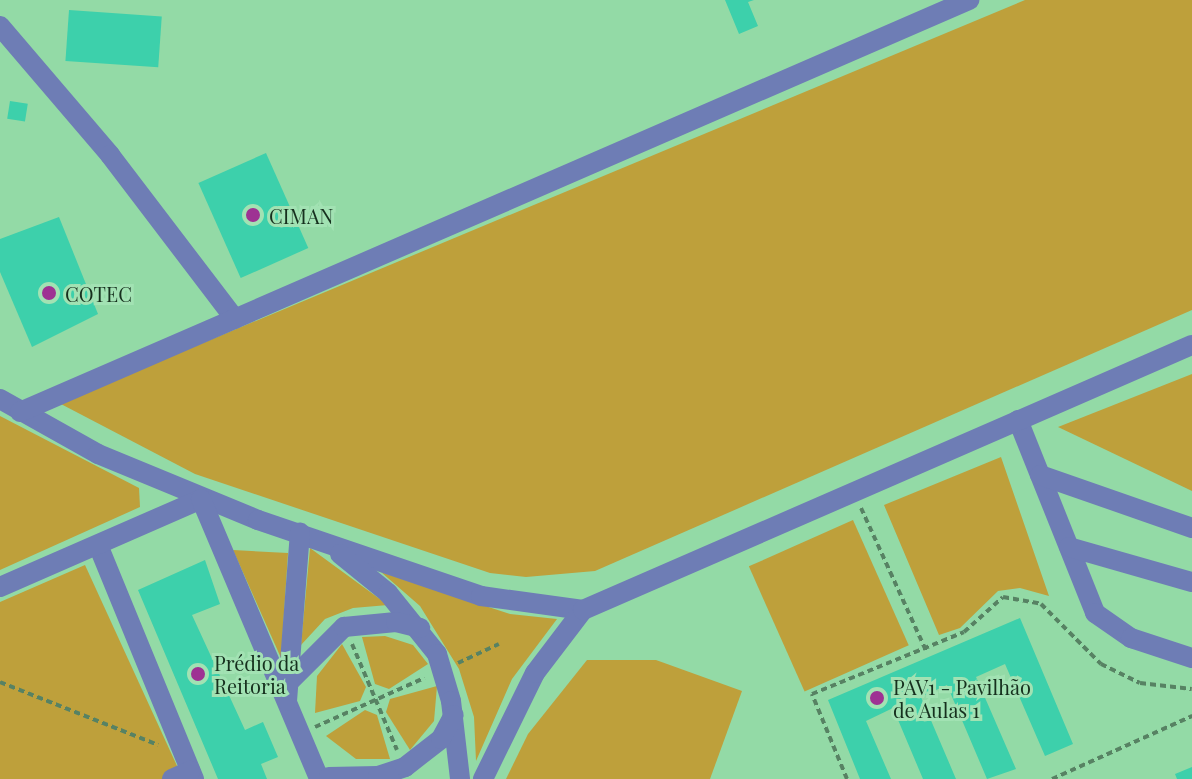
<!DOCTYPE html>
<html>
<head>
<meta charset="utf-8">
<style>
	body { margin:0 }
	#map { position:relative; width:1192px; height:779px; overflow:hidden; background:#a2e2b3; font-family:"Playfair Display",serif }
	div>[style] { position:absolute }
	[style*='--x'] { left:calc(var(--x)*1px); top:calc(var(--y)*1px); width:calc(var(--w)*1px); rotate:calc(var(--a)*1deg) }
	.built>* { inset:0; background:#93daa6; transform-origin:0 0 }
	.green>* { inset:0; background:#bea03b; transform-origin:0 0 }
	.building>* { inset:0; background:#3dd0ab; transform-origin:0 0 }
	.path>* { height:4px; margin-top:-2px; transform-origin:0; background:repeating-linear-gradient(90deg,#578263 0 6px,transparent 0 10px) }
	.minor>* { height:20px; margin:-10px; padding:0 10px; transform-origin:10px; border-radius:10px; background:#6e7db5 }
	.dots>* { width:22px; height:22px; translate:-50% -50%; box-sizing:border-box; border:4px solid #a2e2b3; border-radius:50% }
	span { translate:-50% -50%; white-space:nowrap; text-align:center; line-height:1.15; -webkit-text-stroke:6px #a2e2b3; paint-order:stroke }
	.poi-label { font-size:20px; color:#16301e }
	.left { translate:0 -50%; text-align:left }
</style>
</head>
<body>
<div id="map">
	<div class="built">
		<div style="left:0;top:0;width:1192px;height:779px"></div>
	</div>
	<div class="green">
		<div style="clip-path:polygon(1025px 0,1192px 0,1192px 310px,595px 571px,526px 577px,490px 573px,195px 474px,59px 403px)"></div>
		<div style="clip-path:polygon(1192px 374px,1192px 491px,1058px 427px)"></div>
		<div style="clip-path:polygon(0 416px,139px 488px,140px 507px,0 570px)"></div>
		<div style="clip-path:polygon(1001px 457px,1049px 596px,1020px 588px,998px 591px,960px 628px,939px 635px,884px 505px)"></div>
		<div style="left:853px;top:520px;width:137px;height:114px;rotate:66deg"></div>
		<div style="clip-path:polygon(310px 548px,388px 605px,353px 608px,325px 619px,301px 645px)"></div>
		<div style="clip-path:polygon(233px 550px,288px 553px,281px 658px)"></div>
		<div style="clip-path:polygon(85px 565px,183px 779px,0 779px,0 602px)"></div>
		<div style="clip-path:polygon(381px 572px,510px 614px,557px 619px,512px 679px,476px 761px,474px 717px,459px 669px,420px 606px)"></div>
		<div style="clip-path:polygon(385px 636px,413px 645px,428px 664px,389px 689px,375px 684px,362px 637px)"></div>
		<div style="clip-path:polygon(342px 644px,366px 687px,360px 701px,315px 713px,317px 676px)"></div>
		<div style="clip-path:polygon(587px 660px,656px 660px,742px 691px,710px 779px,506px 779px,528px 734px)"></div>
		<div style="clip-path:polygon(437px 686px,434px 721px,410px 750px,386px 712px,390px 699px)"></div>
		<div style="clip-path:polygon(365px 710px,377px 715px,390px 759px,356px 759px,326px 736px)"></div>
	</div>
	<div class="building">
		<div style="clip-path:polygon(725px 0,754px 0,748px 2px,758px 26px,739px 34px)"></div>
		<div style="left:69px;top:10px;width:93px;height:51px;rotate:4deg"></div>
		<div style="left:10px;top:101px;width:18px;height:18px;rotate:9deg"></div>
		<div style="left:266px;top:153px;width:104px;height:74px;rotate:66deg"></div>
		<div style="clip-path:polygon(59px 217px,98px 314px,32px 347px,0 272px,0 239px)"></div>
		<div style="clip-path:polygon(205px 560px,220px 604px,192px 615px,245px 730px,263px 722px,278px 757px,261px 764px,267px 779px,218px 779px,138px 590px)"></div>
		<div style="clip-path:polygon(1020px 618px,1073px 744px,1045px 756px,1005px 664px,976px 677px,1016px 769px,987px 779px,947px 685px,921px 697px,956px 779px,923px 779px,893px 708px,866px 721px,891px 779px,860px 779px,828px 700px)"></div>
		<div style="clip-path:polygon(1192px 767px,1192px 779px,1177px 779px,1175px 774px)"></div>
	</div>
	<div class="path">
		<div style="--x:861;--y:508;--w:159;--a:65.5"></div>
		<div style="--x:352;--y:644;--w:115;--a:67"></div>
		<div style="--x:458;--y:663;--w:45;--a:-24.9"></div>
		<div style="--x:0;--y:682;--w:170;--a:21.7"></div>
		<div style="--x:315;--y:727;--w:120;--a:-24.2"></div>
		<div style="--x:847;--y:779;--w:92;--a:-112.4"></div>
		<div style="--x:812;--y:694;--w:164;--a:-22.2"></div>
		<div style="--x:964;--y:632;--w:52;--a:-41.9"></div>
		<div style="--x:1003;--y:597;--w:39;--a:10"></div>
		<div style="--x:1041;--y:604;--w:85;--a:45"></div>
		<div style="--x:1101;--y:664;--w:43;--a:26"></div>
		<div style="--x:1140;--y:683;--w:52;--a:6.6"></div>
		<div style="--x:1052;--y:779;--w:154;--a:-24.2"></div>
	</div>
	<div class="minor">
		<div style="--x:0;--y:26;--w:170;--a:49.5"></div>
		<div style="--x:110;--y:155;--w:206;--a:52.7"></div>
		<div style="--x:0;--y:399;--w:112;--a:29.3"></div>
		<div style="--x:98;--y:454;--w:173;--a:22.4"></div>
		<div style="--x:258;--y:520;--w:236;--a:18.8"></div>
		<div style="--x:481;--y:596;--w:103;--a:7.8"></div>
		<div style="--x:20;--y:412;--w:1035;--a:-23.47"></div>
		<div style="--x:1018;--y:420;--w:208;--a:68.2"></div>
		<div style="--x:1095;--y:613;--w:44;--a:34.8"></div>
		<div style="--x:1131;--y:638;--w:64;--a:18.2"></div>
		<div style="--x:1040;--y:475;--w:161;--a:19.2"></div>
		<div style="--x:98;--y:545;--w:253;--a:67.7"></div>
		<div style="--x:1069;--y:547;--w:128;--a:15.9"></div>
		<div style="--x:340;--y:554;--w:62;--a:39.1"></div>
		<div style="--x:388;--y:593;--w:78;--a:51.2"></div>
		<div style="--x:437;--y:654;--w:49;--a:73.4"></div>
		<div style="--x:451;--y:701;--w:79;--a:83.4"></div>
		<div style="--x:0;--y:587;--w:219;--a:-23.6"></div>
		<div style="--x:201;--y:499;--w:304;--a:67.1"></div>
		<div style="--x:289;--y:682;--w:78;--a:-45"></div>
		<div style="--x:344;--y:627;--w:52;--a:-5.5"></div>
		<div style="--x:396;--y:622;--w:25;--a:14"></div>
		<div style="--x:287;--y:701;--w:169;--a:-85.6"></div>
		<div style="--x:329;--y:777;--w:49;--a:-1.2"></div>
		<div style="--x:378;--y:776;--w:28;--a:-18"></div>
		<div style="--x:405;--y:767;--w:46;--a:-37.9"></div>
		<div style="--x:441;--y:739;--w:27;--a:-62"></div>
		<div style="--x:172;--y:779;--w:20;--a:-24"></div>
		<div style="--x:483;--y:779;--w:118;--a:-63.9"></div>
		<div style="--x:535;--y:673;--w:79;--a:-52.7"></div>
		<div style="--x:583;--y:610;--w:664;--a:-23.52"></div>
	</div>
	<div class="dots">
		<div style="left:253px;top:215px;background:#9e3293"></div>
		<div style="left:49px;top:293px;background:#9e3293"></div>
		<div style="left:198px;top:674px;background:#9e3293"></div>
		<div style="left:877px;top:698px;background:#9e3293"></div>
	</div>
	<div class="poi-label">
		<span class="left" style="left:269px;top:215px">CIMAN</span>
		<span class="left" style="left:65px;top:293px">COTEC</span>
		<span class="left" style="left:214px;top:674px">Prédio da<br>Reitoria</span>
		<span class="left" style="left:893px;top:698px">PAV1 - Pavilhão<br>de Aulas 1</span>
	</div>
</div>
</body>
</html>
